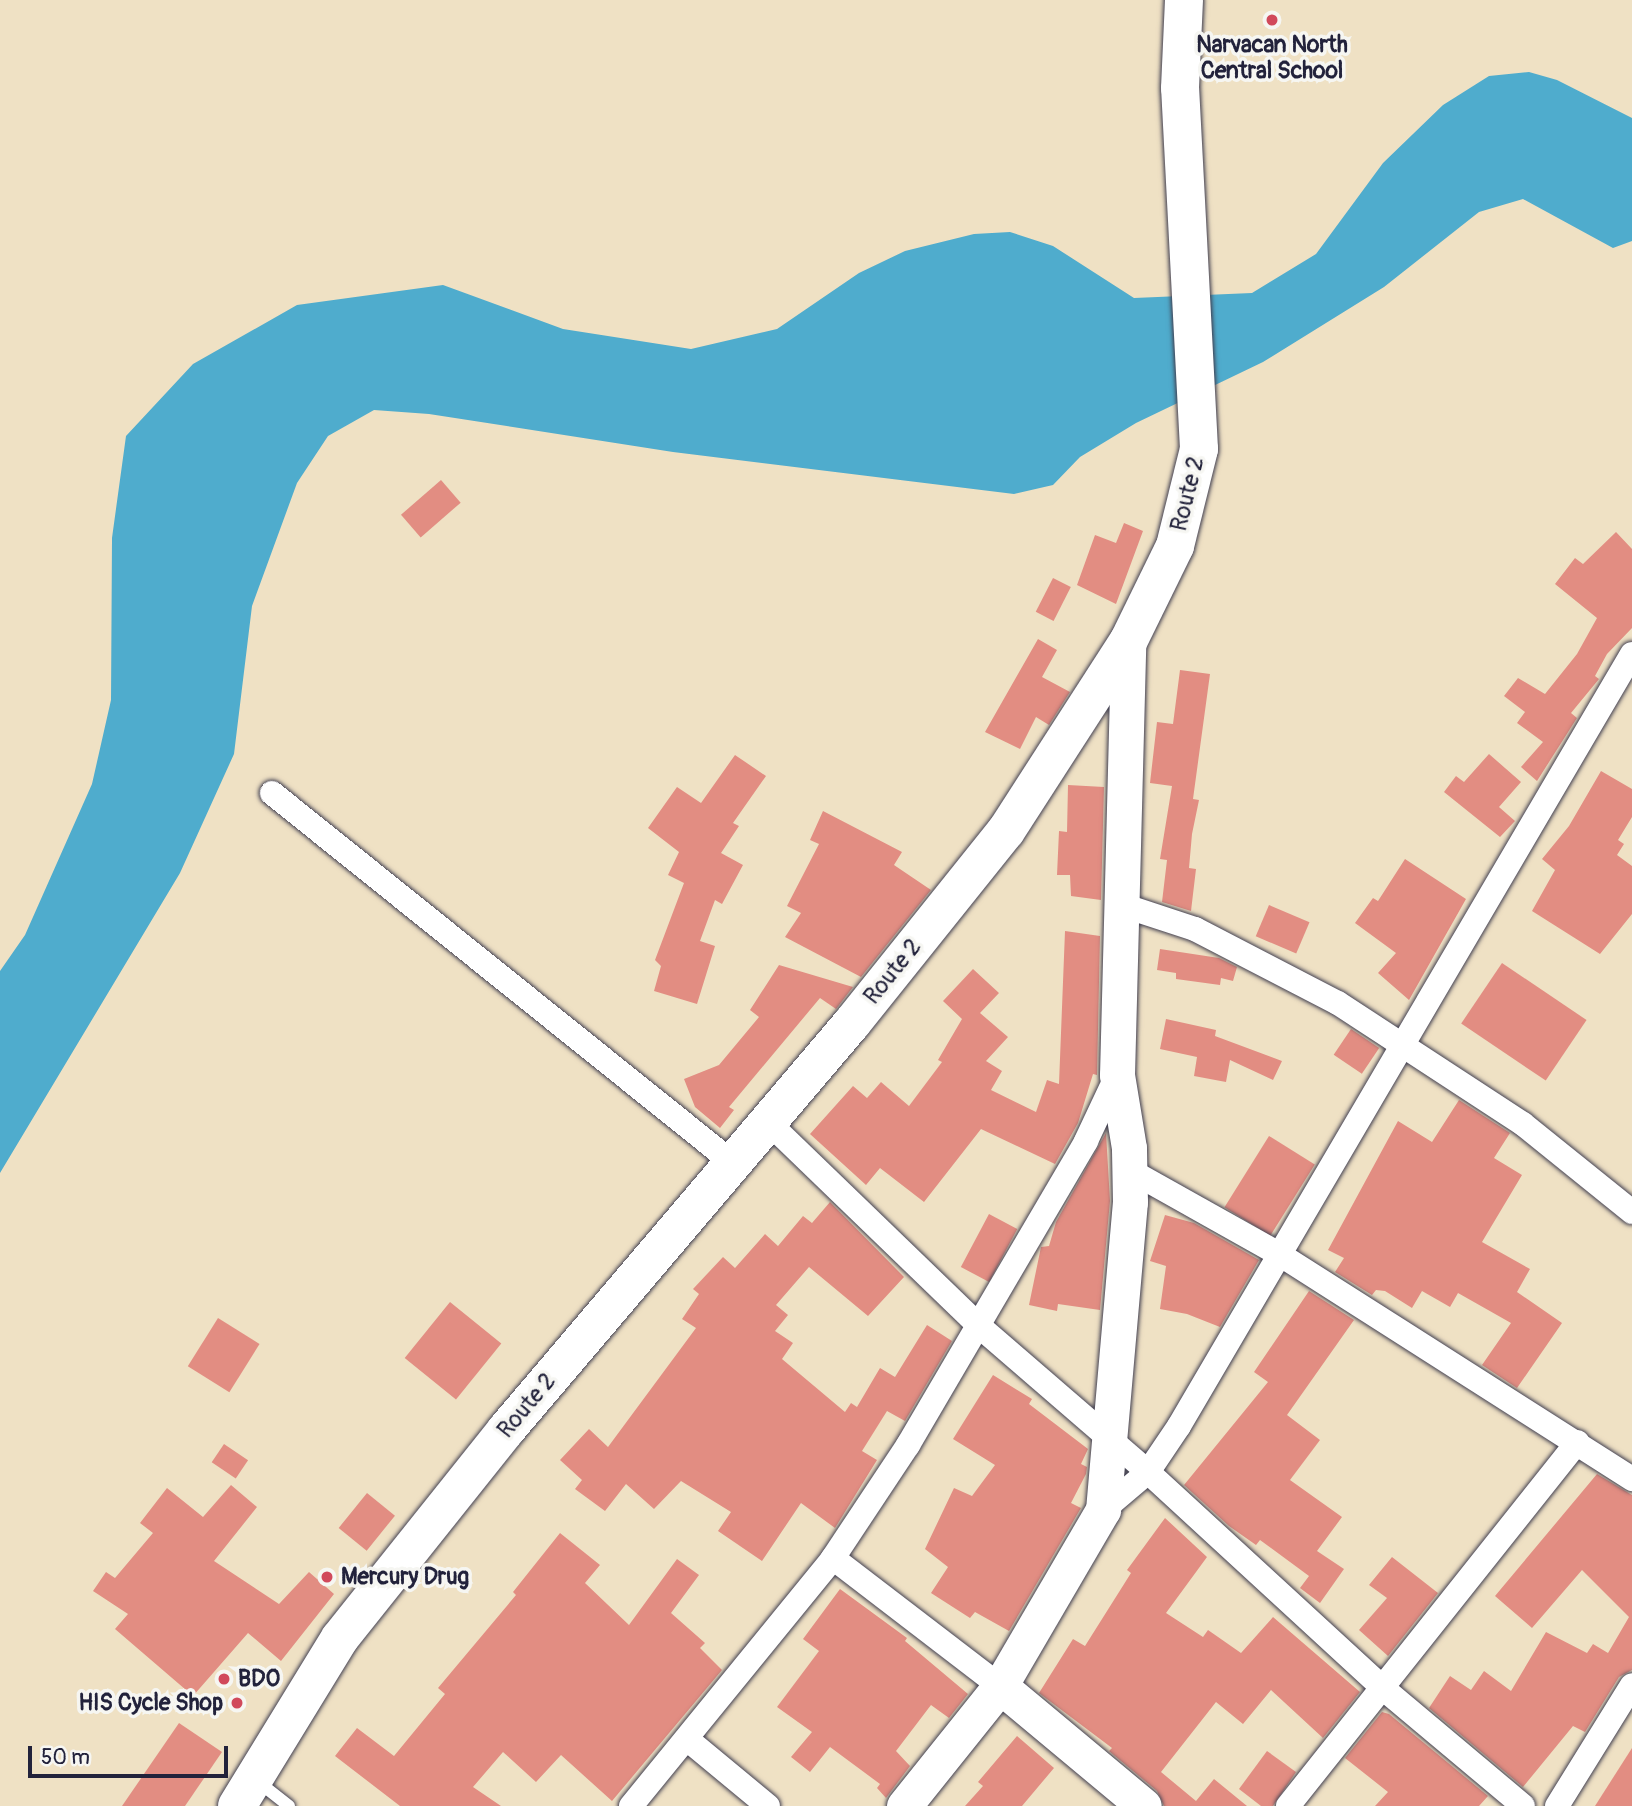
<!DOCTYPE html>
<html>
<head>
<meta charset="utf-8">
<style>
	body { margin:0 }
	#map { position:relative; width:1632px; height:1806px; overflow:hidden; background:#efe1c4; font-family:Pangolin,sans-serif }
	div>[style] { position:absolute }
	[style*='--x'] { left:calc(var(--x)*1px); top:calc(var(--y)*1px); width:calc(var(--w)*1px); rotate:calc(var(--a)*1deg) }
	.water>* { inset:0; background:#4faccd }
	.building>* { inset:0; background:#e28d82; transform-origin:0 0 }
	.roads { filter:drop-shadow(0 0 2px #413f50) drop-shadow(0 0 2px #413f50) }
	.lane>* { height:12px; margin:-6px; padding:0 6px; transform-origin:6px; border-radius:6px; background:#fff }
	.street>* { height:24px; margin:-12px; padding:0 12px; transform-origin:12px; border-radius:12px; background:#fff }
	.secondary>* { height:35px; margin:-17.5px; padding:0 17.5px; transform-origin:17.5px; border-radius:17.5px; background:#fff }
	.highway>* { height:38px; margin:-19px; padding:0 19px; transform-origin:19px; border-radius:19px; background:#fff }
	.dots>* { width:19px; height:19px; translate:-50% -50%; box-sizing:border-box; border:4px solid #f6f6f2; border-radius:50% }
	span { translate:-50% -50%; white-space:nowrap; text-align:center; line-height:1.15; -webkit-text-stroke:7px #f6f6f2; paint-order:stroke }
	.poi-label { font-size:23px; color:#22223b; font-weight:700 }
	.left { translate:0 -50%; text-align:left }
	.right { translate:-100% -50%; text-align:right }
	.street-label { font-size:23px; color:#22223b }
	.scale { position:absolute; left:28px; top:1746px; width:200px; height:32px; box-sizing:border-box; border:4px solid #22223b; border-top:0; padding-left:9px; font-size:21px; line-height:24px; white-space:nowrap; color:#22223b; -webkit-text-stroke:5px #f6f6f2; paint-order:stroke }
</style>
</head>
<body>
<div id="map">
	<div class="water">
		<div style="clip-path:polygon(1529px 72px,1557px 80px,1632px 118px,1632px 241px,1613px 248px,1523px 199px,1479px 212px,1384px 287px,1263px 362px,1136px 423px,1080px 457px,1053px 485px,1014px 494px,673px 452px,429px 414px,374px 410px,328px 436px,297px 483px,252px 606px,234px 754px,180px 873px,0 1173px,0 971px,25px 935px,92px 784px,111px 700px,112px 538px,126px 436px,193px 364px,297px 305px,443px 285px,563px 329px,691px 349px,777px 329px,859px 273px,905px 251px,974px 234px,1010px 232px,1053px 246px,1134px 298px,1252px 293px,1316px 254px,1383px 163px,1443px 105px,1489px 76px)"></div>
	</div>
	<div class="building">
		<div style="left:441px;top:480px;width:30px;height:53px;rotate:49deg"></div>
		<div style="clip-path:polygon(1124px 523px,1143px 531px,1116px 604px,1077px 585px,1095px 535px,1116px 543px)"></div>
		<div style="clip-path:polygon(1616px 532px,1632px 549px,1632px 628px,1607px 654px,1595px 676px,1599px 679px,1571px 713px,1577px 718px,1537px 781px,1521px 767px,1543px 742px,1517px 723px,1525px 712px,1504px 696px,1518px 678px,1545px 694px,1577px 654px,1597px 618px,1555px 584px,1575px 558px,1583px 564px)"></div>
		<div style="left:1053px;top:578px;width:20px;height:38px;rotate:27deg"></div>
		<div style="clip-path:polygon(1038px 639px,1057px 650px,1042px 677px,1070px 692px,1049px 725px,1036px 717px,1020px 749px,985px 732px)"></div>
		<div style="clip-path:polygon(1180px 670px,1210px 674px,1193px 799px,1199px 800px,1192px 834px,1189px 868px,1196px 869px,1191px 911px,1162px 902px,1167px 860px,1160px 859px,1172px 786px,1150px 783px,1157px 722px,1173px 724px)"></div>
		<div style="clip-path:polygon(1489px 754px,1521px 782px,1499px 807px,1515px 821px,1500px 837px,1444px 792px,1456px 776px,1464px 782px)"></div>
		<div style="clip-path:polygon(735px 755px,766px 776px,733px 823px,739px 826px,721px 853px,743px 865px,722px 904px,715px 900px,700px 941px,715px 946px,697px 1004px,654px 991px,661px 966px,655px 960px,684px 883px,668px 875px,679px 852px,648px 828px,677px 787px,701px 803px)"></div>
		<div style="clip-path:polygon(1601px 771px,1632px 789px,1632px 817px,1618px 840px,1624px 844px,1617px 855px,1632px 866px,1632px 914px,1600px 954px,1532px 911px,1555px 870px,1542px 859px,1569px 826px)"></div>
		<div style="clip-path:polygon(1068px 785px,1104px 787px,1101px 900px,1071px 896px,1070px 875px,1057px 875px,1059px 831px,1067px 832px)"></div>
		<div style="clip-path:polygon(823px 811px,902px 852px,894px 865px,931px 890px,861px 977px,785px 937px,801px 913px,787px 906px,819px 844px,810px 840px)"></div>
		<div style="clip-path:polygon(1405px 859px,1466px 899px,1409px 1000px,1378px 973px,1396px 953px,1355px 923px,1373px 898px,1378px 901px)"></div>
		<div style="left:1269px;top:905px;width:44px;height:34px;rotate:23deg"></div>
		<div style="clip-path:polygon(1065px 931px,1100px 936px,1097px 1075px,1093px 1074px,1078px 1123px,1055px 1164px,981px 1129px,924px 1202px,880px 1168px,866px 1185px,810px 1134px,853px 1086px,867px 1098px,881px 1082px,909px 1106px,942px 1062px,938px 1060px,962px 1019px,943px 1001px,973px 969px,999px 993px,980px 1013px,1008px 1037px,986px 1061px,1002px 1071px,991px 1090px,1036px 1112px,1047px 1080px,1059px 1084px)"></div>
		<div style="clip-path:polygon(1160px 949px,1219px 958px,1237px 967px,1233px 981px,1221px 978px,1220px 985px,1176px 979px,1176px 973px,1157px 970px)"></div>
		<div style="left:1502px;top:963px;width:102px;height:73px;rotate:34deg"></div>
		<div style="clip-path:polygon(779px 965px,853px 987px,836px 1009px,820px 998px,729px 1107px,734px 1110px,720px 1128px,695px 1107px,684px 1079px,719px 1065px,759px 1017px,750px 1010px)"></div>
		<div style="clip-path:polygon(1166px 1019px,1216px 1030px,1215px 1036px,1282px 1061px,1273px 1080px,1230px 1060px,1226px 1082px,1194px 1076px,1197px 1057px,1160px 1049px)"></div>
		<div style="left:1351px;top:1029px;width:34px;height:31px;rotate:34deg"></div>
		<div style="clip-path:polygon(1459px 1100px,1510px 1133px,1494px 1158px,1522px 1175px,1482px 1242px,1530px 1269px,1517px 1292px,1562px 1323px,1517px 1388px,1482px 1365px,1511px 1323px,1458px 1293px,1450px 1307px,1422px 1291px,1412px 1308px,1385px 1291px,1376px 1290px,1372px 1295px,1335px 1272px,1344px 1258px,1328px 1250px,1398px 1121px,1432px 1142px)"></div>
		<div style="clip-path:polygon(1106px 1133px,1110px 1201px,1100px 1310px,1058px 1304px,1057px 1311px,1029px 1305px,1041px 1247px,1049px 1246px,1056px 1222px)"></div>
		<div style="left:1269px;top:1136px;width:54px;height:84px;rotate:32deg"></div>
		<div style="clip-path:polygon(830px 1202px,904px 1277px,868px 1316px,809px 1267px,776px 1305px,788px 1315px,775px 1331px,793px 1343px,782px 1359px,845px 1412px,851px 1403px,857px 1407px,880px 1368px,895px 1377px,927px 1325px,952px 1341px,905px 1421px,887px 1411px,862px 1451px,877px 1460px,835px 1528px,801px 1503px,762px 1561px,718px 1531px,731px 1512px,681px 1481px,654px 1509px,626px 1484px,605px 1511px,575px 1489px,582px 1480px,560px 1460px,589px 1429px,608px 1447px,696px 1328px,682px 1319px,699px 1294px,693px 1289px,723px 1257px,735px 1268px,765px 1234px,778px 1246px,803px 1216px,812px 1223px)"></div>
		<div style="left:989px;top:1214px;width:32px;height:60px;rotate:28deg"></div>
		<div style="clip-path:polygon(1165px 1215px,1194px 1223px,1259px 1260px,1220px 1327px,1187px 1314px,1160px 1309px,1166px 1266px,1150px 1261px)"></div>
		<div style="clip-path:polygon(1309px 1291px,1354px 1320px,1287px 1415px,1320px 1440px,1290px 1480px,1342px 1517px,1317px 1551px,1344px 1569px,1320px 1603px,1300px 1588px,1309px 1576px,1260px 1540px,1256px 1545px,1229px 1526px,1184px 1485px,1268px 1382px,1254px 1372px)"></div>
		<div style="left:450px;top:1302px;width:66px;height:72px;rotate:39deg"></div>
		<div style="left:218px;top:1318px;width:49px;height:57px;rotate:32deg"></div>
		<div style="clip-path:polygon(993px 1375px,1032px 1399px,1029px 1404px,1088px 1449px,1081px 1464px,1087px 1467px,1086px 1474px,1071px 1503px,1081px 1508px,1009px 1631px,975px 1612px,970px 1618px,931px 1593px,948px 1567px,925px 1549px,954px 1488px,972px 1496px,995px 1465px,953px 1439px)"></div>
		<div style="left:224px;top:1444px;width:29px;height:22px;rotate:34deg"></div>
		<div style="clip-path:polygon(1597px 1474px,1632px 1495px,1632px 1670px,1619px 1677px,1585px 1732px,1573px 1726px,1523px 1787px,1429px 1708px,1450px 1676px,1471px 1690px,1484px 1671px,1511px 1691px,1546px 1632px,1587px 1653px,1593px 1644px,1608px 1653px,1629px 1617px,1582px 1570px,1532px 1628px,1495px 1596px)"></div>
		<div style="clip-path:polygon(231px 1485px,257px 1507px,214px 1561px,279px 1604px,309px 1572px,334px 1594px,281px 1661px,248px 1633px,193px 1696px,115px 1629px,128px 1614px,93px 1591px,106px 1572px,115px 1578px,153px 1533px,140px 1523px,167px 1488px,203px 1517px)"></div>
		<div style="left:367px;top:1493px;width:36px;height:45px;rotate:39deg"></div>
		<div style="clip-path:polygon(1165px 1518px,1207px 1557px,1166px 1613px,1203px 1637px,1208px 1630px,1241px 1653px,1273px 1617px,1360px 1692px,1323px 1738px,1271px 1690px,1243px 1724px,1216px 1702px,1161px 1772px,1196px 1801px,1214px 1779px,1247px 1806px,1164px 1806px,1157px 1791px,1109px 1751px,1112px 1748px,1039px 1693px,1073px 1639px,1085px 1646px,1131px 1573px,1127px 1570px)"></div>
		<div style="clip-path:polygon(560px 1533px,600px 1565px,585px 1583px,629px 1625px,677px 1559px,699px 1575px,671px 1613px,705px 1643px,700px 1648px,722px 1670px,612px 1801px,561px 1755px,536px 1782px,503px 1752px,473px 1787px,501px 1806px,400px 1806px,335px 1756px,357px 1728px,394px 1756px,445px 1694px,438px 1688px,516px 1595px,513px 1592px)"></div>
		<div style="clip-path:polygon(1392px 1557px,1438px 1593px,1388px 1656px,1359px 1630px,1387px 1598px,1369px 1585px)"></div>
		<div style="clip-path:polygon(840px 1589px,907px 1638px,905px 1641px,968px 1694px,949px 1718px,931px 1705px,896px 1751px,910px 1766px,886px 1798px,877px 1788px,880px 1784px,830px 1747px,810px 1772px,791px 1757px,812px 1732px,777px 1707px,819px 1651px,803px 1639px)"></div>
		<div style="clip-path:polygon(1382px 1712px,1389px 1714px,1488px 1796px,1479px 1806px,1375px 1806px,1388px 1792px,1345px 1758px)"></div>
		<div style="clip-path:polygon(179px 1723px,222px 1752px,185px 1806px,122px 1806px)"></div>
		<div style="clip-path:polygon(1017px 1736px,1054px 1768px,1022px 1806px,965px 1806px,983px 1786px,978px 1782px)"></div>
		<div style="clip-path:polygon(1632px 1748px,1632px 1806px,1595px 1806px)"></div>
		<div style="clip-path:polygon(1267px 1751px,1296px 1772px,1273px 1806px,1261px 1806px,1239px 1789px)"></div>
	</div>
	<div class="roads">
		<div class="lane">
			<div style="--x:256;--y:1780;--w:42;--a:38.2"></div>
		</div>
		<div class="street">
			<div style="--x:272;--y:793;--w:591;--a:38.75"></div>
			<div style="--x:1125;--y:906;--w:74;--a:18.2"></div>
			<div style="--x:1195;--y:929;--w:161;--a:27.4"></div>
			<div style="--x:1338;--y:1003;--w:221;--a:33.2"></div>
			<div style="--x:1523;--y:1124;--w:140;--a:38.9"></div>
			<div style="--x:768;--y:1122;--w:293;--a:44"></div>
			<div style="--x:979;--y:1326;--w:223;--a:40.8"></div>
			<div style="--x:1148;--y:1472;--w:322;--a:42.6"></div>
			<div style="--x:1385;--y:1690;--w:180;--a:40"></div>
			<div style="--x:1131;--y:1171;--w:170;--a:29.3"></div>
			<div style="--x:1279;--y:1254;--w:419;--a:32.5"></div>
			<div style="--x:1103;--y:1510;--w:59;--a:-40.2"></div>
			<div style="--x:1148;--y:1472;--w:55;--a:-56"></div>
			<div style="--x:1179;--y:1426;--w:895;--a:-59.6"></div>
			<div style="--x:833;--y:1558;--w:210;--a:37.5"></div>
			<div style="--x:687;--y:1739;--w:105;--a:39.6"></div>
			<div style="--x:631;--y:1806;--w:320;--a:-50.8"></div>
			<div style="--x:833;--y:1558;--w:136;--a:-56.4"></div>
			<div style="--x:908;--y:1445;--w:352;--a:-59.6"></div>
			<div style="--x:1086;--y:1141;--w:73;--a:-64.8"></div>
			<div style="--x:1288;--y:1806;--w:465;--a:-51.5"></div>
			<div style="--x:1557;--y:1806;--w:142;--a:-58.2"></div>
		</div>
		<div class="secondary">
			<div style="--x:1000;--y:1686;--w:187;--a:39.8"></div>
			<div style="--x:904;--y:1806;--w:154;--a:-51.3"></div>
			<div style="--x:1000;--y:1686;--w:204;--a:-59.7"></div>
			<div style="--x:1103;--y:1510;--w:309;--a:-85"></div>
			<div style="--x:1130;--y:1202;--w:54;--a:-91.1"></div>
			<div style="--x:1129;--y:1148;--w:74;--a:-99.3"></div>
			<div style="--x:1117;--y:1075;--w:433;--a:-88.5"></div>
		</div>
		<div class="highway">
			<div style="--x:237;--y:1806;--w:197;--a:-58.5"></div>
			<div style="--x:340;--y:1638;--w:266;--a:-51.4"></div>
			<div style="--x:506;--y:1430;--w:534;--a:-49.63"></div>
			<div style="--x:852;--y:1023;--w:246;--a:-51.3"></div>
			<div style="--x:1006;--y:831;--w:225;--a:-57.2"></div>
			<div style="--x:1128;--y:642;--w:107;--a:-63.9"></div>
			<div style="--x:1175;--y:546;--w:100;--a:-76.1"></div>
			<div style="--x:1199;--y:449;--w:361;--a:-93"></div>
			<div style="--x:1180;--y:88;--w:88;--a:-87.4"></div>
		</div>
	</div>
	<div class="dots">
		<div style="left:1272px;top:20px;background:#d1495b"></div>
		<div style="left:327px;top:1577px;background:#d1495b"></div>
		<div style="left:224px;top:1679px;background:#d1495b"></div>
		<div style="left:237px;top:1703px;background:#d1495b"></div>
	</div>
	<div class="poi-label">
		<span style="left:1272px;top:58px">Narvacan North<br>Central School</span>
		<span class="left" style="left:341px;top:1577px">Mercury Drug</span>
		<span class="left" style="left:238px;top:1679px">BDO</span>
		<span class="right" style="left:223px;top:1703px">HIS Cycle Shop</span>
	</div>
	<div class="street-label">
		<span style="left:1188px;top:494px;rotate:-76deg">Route 2</span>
		<span style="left:893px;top:972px;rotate:-51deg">Route 2</span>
		<span style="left:527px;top:1406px;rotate:-50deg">Route 2</span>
	</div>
	<div class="scale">50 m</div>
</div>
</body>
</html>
